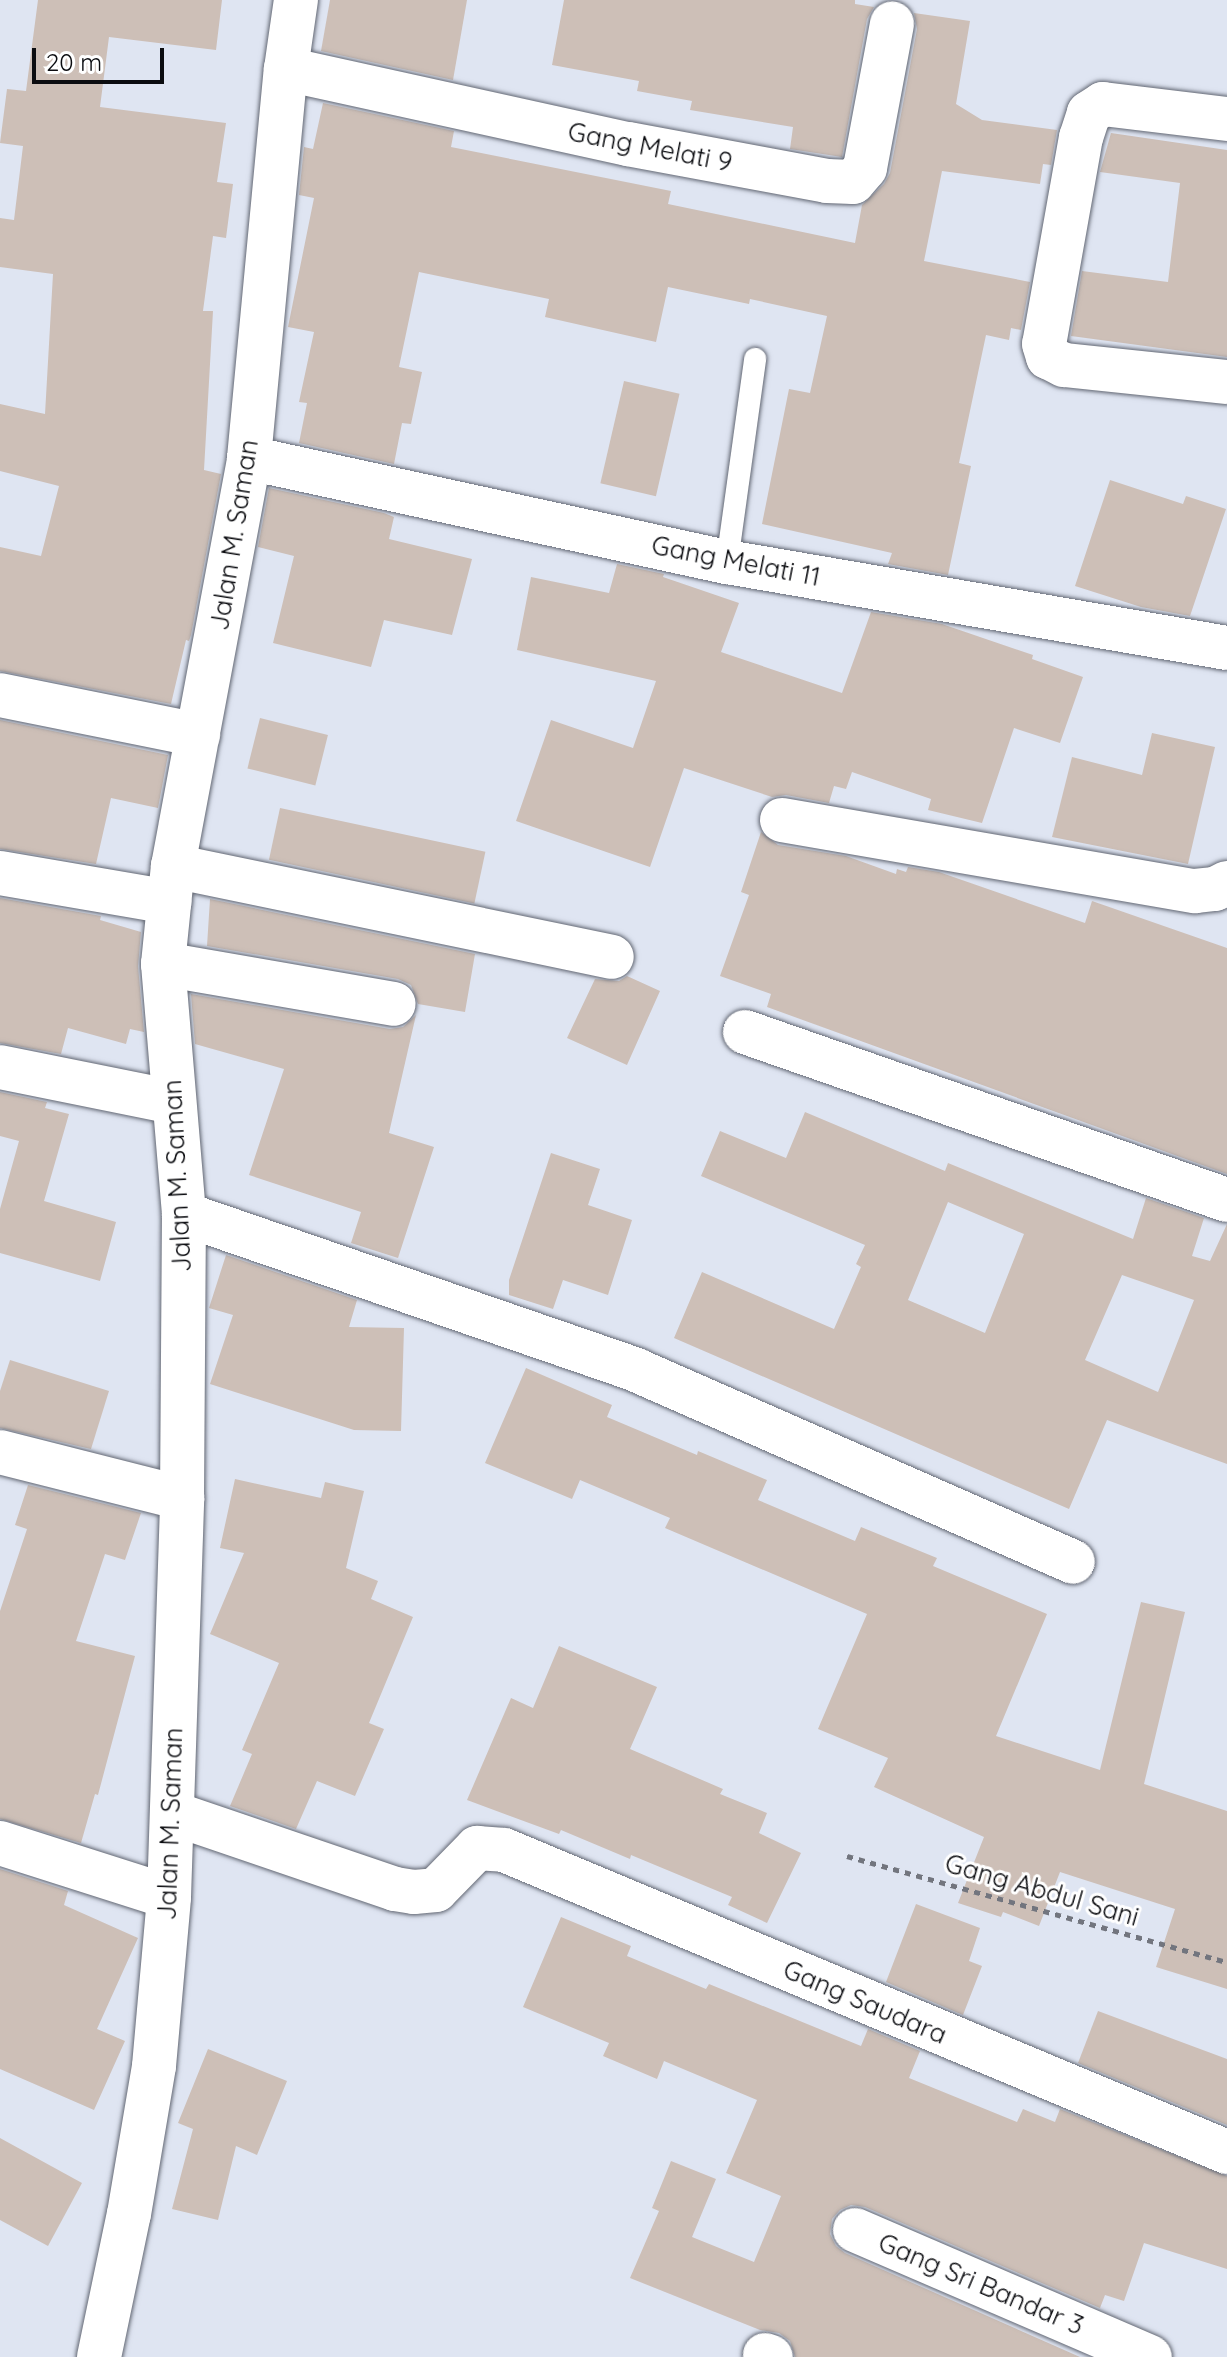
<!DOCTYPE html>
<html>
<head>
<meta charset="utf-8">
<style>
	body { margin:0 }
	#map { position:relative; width:1227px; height:2357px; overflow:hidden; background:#dfe5f2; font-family:Quicksand,sans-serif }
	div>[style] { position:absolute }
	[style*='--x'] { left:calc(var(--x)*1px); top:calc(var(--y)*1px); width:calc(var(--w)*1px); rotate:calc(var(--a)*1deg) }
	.building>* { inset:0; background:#cdbfb7; transform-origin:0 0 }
	.path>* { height:5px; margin-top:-2.5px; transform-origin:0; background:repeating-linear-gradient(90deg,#72757e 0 6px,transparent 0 12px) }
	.roads { filter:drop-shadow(0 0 2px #626773) drop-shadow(0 0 2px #626773) }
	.service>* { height:22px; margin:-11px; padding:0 11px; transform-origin:11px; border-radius:11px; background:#fff }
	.minor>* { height:44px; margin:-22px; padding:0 22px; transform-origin:22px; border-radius:22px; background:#fff }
	.tertiary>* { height:44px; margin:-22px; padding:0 22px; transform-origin:22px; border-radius:22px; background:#fff }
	span { translate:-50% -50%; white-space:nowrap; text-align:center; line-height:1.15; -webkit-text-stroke:6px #fff; paint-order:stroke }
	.street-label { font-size:26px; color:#0b0c10 }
	.scale { position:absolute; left:32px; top:48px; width:132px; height:36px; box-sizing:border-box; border:4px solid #0b0c10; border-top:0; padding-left:10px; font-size:24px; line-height:28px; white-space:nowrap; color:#0b0c10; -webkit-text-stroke:6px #fff; paint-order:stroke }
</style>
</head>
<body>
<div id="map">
	<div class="building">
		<div style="clip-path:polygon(38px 0,222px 0,216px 50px,109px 37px,100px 107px,226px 123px,217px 182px,233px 184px,226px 238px,213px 236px,203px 311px,213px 311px,204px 470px,221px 474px,191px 635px,189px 641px,186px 640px,171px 704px,0 671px,0 547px,41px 556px,59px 486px,0 471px,0 404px,45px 414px,53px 274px,0 267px,0 218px,14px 220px,23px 146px,0 143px,7px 89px,26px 91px)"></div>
		<div style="clip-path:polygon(330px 0,467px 0,453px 80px,321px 51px)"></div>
		<div style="clip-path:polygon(564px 0,855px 0,855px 4px,874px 7px,867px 19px,842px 157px,790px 149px,793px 127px,690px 110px,692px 101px,637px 91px,639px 81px,552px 65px)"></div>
		<div style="clip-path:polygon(914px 13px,970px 21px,956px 104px,982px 120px,1057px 130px,1051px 165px,1043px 164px,1040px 184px,942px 171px,924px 261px,1030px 282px,1021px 330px,1011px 328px,1009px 340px,986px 335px,959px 463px,971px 466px,948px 575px,888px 564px,892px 553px,762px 524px,789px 389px,810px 393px,827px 316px,750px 299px,749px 304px,668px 287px,656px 342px,545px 317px,549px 299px,419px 272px,399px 367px,422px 372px,411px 424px,402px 423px,394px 464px,299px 443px,307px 403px,299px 402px,314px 332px,288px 327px,314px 198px,299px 195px,304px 147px,313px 149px,323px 103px,454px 131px,451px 147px,671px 191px,668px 204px,855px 243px,862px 205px,884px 184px,890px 173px,917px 29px)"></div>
		<div style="clip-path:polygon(1111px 133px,1227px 150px,1227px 357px,1071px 336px,1082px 271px,1168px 282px,1180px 183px,1100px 172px)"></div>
		<div style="left:624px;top:381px;width:57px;height:105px;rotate:13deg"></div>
		<div style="clip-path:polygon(1110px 480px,1183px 504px,1186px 496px,1226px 509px,1190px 616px,1141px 607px,1075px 586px)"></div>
		<div style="clip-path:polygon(269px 488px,384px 513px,394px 517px,389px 539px,472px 559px,452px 635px,384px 620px,371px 667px,273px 643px,294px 556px,258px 547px)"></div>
		<div style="clip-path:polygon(617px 564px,664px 574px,663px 577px,739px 603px,721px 652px,842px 693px,871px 612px,942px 624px,1033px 655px,1032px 659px,1083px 677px,1060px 743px,1014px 728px,982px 823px,928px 810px,931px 799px,852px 772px,846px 789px,834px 786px,829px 803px,786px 795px,772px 797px,684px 768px,650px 867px,516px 821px,551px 720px,633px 748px,656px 681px,517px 650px,531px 577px,609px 593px)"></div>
		<div style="left:260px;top:718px;width:70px;height:52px;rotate:14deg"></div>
		<div style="clip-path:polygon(0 720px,168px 755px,158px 808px,111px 798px,96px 864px,0 849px)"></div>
		<div style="clip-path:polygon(1152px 733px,1215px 747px,1188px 864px,1052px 837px,1072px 757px,1142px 775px)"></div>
		<div style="left:280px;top:808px;width:210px;height:53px;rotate:12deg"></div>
		<div style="clip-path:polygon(761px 832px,778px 845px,846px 856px,896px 874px,897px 869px,906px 872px,908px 867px,939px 872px,1085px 923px,1092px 901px,1227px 948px,1227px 1174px,767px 1007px,771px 994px,720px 976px,749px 895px,741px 892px)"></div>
		<div style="clip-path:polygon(0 898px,101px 916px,100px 920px,141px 932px,138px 966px,144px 1032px,130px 1029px,126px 1044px,68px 1028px,61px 1054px,0 1043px)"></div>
		<div style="clip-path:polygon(210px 899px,475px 954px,465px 1012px,418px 1004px,411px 985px,398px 979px,207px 946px)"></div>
		<div style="clip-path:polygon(627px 976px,660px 991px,627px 1065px,567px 1038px,595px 979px,619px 981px)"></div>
		<div style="clip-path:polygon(191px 994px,390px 1029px,403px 1027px,416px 1015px,389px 1133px,434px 1147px,398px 1258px,351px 1243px,361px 1212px,249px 1175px,284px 1069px,195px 1044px)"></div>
		<div style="clip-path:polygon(0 1092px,47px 1102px,45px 1108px,69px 1114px,44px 1201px,116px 1222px,100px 1281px,0 1253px,0 1209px,19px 1141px,0 1136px)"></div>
		<div style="clip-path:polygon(evenodd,805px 1112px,945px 1171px,948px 1163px,1133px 1239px,1146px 1198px,1204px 1218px,1192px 1256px,1210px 1261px,1227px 1224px,1227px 1464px,1107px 1420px,1069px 1509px,674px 1338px,702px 1272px,834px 1329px,861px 1267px,856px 1264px,865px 1245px,701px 1176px,720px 1131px,786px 1158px,805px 1112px,948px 1202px,1024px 1234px,985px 1333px,908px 1300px,948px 1202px,805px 1112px,1122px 1275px,1194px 1300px,1158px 1392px,1085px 1360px,1122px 1275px)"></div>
		<div style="clip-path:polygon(551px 1153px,600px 1169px,588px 1205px,632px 1220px,608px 1295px,563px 1280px,553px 1309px,509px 1295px,509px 1280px)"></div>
		<div style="clip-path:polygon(226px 1255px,357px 1300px,349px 1327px,404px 1328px,401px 1431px,354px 1430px,210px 1384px,233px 1315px,209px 1308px)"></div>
		<div style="clip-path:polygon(10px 1360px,109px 1391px,91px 1449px,0 1428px,0 1391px)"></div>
		<div style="clip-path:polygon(526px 1368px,612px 1405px,607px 1417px,697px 1455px,698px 1451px,767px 1480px,758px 1500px,855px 1541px,861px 1527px,937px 1558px,933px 1566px,1047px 1614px,996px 1736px,1100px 1770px,1141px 1602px,1185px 1612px,1144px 1784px,1227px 1811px,1227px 1989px,1156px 1967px,1175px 1909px,1060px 1872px,1039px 1926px,1003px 1912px,1001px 1917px,958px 1903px,984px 1837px,874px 1787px,888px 1758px,818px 1729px,867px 1614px,665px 1528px,670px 1518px,580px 1480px,572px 1499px,485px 1463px)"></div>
		<div style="clip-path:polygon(235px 1479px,321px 1498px,325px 1482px,364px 1491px,346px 1568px,378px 1581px,371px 1599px,413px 1617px,369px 1723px,384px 1729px,355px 1796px,317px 1781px,296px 1829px,230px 1806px,252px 1754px,242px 1750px,279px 1663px,210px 1634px,244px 1553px,220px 1548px)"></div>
		<div style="clip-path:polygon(28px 1485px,141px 1513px,125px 1560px,105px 1554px,76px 1641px,135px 1656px,98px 1795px,95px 1794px,81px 1843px,0 1819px,0 1611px,27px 1529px,15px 1525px)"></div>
		<div style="clip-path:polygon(559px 1646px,657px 1687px,630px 1749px,723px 1789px,720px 1794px,767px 1813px,759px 1833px,801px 1853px,767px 1923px,728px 1905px,732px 1897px,631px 1855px,630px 1859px,561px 1830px,559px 1834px,467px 1800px,511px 1698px,533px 1708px)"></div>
		<div style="clip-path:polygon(0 1869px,68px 1891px,64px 1905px,138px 1938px,97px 2029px,125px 2041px,94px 2110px,0 2069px)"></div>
		<div style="clip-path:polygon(916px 1904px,980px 1928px,969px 1961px,982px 1966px,963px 2015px,886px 1982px)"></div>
		<div style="clip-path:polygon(561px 1917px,631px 1946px,627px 1956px,706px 1989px,709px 1984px,861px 2046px,868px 2029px,920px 2051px,909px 2078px,1017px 2122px,1023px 2109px,1055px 2122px,1060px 2109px,1227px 2176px,1227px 2269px,1144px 2243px,1124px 2301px,1105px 2295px,1100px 2308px,865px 2207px,851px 2205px,840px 2210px,832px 2219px,830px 2234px,836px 2246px,845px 2253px,1080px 2357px,795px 2357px,790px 2341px,779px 2333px,760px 2330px,630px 2278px,659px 2211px,652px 2208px,671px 2161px,716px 2179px,692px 2237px,754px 2262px,781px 2196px,726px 2173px,757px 2100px,664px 2061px,657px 2079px,603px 2056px,609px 2043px,523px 2007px)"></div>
		<div style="clip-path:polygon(1098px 2011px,1227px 2059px,1227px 2125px,1078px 2063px)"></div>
		<div style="clip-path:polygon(208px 2049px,287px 2081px,257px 2155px,236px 2146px,218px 2220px,172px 2209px,193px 2129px,178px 2123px)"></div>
		<div style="clip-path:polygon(0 2138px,82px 2183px,48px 2246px,0 2220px)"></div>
	</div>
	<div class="path">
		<div style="--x:847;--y:1856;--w:395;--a:15.6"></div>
	</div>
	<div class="roads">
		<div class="service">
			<div style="--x:727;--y:562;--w:205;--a:-82.1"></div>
		</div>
		<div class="minor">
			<div style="--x:286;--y:69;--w:350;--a:12.4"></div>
			<div style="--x:628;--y:144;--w:202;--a:10.5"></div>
			<div style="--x:827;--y:181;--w:26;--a:2"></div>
			<div style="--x:853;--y:182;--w:18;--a:-49"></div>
			<div style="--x:865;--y:168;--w:147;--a:-79.4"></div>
			<div style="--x:1227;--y:119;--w:125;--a:-173.1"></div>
			<div style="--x:1103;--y:104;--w:17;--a:147"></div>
			<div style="--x:1089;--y:113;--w:25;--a:108"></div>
			<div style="--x:1081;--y:137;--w:210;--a:100.1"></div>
			<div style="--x:1044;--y:344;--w:14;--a:73"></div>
			<div style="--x:1048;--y:357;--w:18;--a:27"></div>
			<div style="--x:1064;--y:365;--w:164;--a:6"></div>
			<div style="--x:249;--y:458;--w:489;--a:12.3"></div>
			<div style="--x:727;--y:562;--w:507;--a:9.76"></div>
			<div style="--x:0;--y:695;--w:202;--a:11.4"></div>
			<div style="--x:782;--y:820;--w:419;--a:9.8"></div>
			<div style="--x:1195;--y:891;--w:20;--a:-6"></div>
			<div style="--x:1215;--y:889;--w:13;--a:-27"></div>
			<div style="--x:173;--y:866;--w:448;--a:11.7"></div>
			<div style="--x:0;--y:873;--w:172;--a:9.7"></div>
			<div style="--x:163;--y:964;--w:234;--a:9.8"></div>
			<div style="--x:745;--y:1032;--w:510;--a:19.22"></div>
			<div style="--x:0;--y:1067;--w:177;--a:11.4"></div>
			<div style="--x:184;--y:1214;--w:478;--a:19"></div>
			<div style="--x:636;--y:1370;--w:477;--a:23.7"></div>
			<div style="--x:0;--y:1452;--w:188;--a:14.2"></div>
			<div style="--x:172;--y:1813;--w:236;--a:18.8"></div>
			<div style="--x:395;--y:1889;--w:19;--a:9"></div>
			<div style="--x:414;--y:1892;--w:22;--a:-5"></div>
			<div style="--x:436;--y:1890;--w:59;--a:-45.7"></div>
			<div style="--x:477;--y:1848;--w:27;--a:4"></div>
			<div style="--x:504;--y:1850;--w:784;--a:22.67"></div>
			<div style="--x:0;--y:1843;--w:177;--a:17.7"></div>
			<div style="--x:855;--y:2230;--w:321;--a:23.3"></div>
			<div style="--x:765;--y:2355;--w:6;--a:18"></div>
		</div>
		<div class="tertiary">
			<div style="--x:99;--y:2357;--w:146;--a:-78.2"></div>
			<div style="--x:129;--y:2214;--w:150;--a:-80.4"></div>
			<div style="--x:154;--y:2066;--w:170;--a:-84.9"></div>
			<div style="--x:169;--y:1897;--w:399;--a:-88.1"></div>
			<div style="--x:182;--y:1498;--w:284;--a:-89.6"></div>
			<div style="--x:184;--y:1214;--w:251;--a:-94.8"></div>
			<div style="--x:163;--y:964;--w:99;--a:-84.2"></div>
			<div style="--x:173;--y:866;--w:415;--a:-79.4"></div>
			<div style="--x:249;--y:458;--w:391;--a:-84.6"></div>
			<div style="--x:286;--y:69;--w:70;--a:-81.8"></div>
		</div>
	</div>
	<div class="street-label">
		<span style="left:650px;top:147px;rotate:11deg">Gang Melati 9</span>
		<span style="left:234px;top:535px;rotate:-81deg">Jalan M. Saman</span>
		<span style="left:736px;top:561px;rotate:11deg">Gang Melati 11</span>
		<span style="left:177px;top:1176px;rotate:-93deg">Jalan M. Saman</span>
		<span style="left:170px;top:1824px;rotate:-88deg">Jalan M. Saman</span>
		<span style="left:1042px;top:1890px;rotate:16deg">Gang Abdul Sani</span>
		<span style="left:865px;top:2002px;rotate:23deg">Gang Saudara</span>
		<span style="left:981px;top:2284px;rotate:23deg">Gang Sri Bandar 3</span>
	</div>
	<div class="scale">20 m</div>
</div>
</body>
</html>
